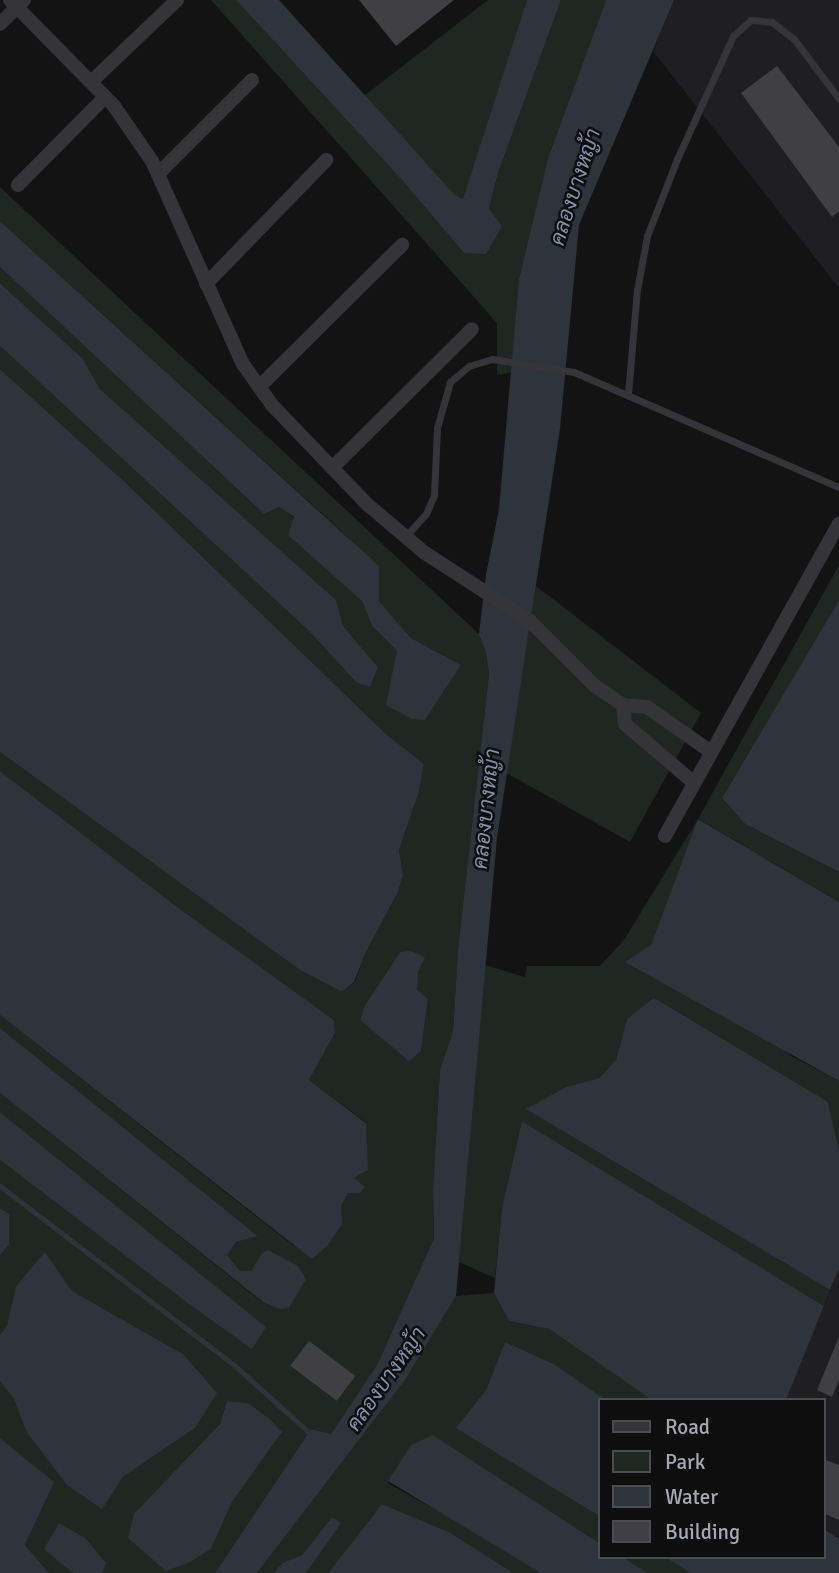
<!DOCTYPE html>
<html>
<head>
<meta charset="utf-8">
<style>
	body { margin:0 }
	#map { position:relative; width:839px; height:1573px; overflow:hidden; background:#131314; font-family:Signika,Sarabun,sans-serif }
	div>[style] { position:absolute }
	[style*='--x'] { left:calc(var(--x)*1px); top:calc(var(--y)*1px); width:calc(var(--w)*1px); rotate:calc(var(--a)*1deg) }
	.built>* { inset:0; background:#1f1f21 }
	.green>* { inset:0; background:#1f2721 }
	.water>* { inset:0; background:#2d343c }
	.stream>* { height:5px; margin:-2.5px; padding:0 2.5px; transform-origin:2.5px; border-radius:2.5px; background:#2d343c }
	.building>* { inset:0; background:#404044; transform-origin:0 0 }
	.service>* { height:7px; margin:-3.5px; padding:0 3.5px; transform-origin:3.5px; border-radius:3.5px; background:#343439 }
	.minor>* { height:14px; margin:-7px; padding:0 7px; transform-origin:7px; border-radius:7px; background:#343439 }
	span { translate:-50% -50%; white-space:nowrap; text-align:center; line-height:1.15; -webkit-text-stroke:5px #0e0e0f; paint-order:stroke }
	.water-label { font-size:21px; color:#7f93ac; font-style:italic }
	.legend { position:absolute; left:598px; top:1398px; width:228px; height:161px; box-sizing:border-box; background:#0e0e0f; border:2px solid #4b4c51; margin:0; padding:9px 12px; list-style:none; font-size:21px; color:#a6a9b3 }
	.legend li { display:flex; align-items:center; gap:14px; height:35px }
	.legend b { width:35px; border:2px solid #4b4c51 }
</style>
</head>
<body>
<div id="map">
	<div class="built">
		<div style="clip-path:polygon(674px 0,839px 0,839px 288px,653px 51px)"></div>
		<div style="clip-path:polygon(839px 1269px,839px 1539px,823px 1528px,823px 1400px,786px 1400px)"></div>
	</div>
	<div class="green">
		<div style="clip-path:polygon(211px 0,236px 0,401px 179px,464px 253px,489px 210px,498px 173px,561px 0,606px 0,548px 158px,519px 279px,512px 372px,497px 375px,497px 323px)"></div>
		<div style="clip-path:polygon(488px 0,527px 0,464px 199px,454px 194px,364px 96px)"></div>
		<div style="clip-path:polygon(evenodd,0 187px,479px 634px,486px 653px,489px 674px,458px 949px,453px 1032px,440px 1069px,433px 1189px,434px 1238px,378px 1363px,331px 1434px,311px 1429px,215px 1573px,103px 1573px,106px 1563px,70px 1570px,73px 1573px,49px 1573px,25px 1545px,53px 1482px,0 1438px,0 1381px,14px 1399px,26px 1431px,123px 1477px,195px 1428px,183px 1354px,72px 1291px,45px 1253px,16px 1286px,7px 1325px,0 1335px,0 1256px,9px 1245px,9px 1215px,0 1208px,0 1160px,186px 1302px,252px 1348px,265px 1327px,0 1112px,0 1093px,262px 1302px,262px 1253px,251px 1272px,240px 1271px,227px 1255px,235px 1242px,258px 1236px,0 1028px,0 1015px,294px 1246px,341px 1206px,354px 1178px,367px 1170px,366px 1122px,309px 1080px,335px 1033px,334px 1020px,180px 909px,0 771px,0 752px,300px 970px,342px 992px,355px 982px,366px 952px,398px 892px,403px 874px,399px 850px,419px 792px,424px 764px,386px 734px,127px 484px,0 369px,0 346px,308px 630px,356px 682px,378px 667px,343px 626px,336px 600px,100px 389px,83px 359px,0 283px,0 267px,264px 514px,279px 507px,294px 518px,337px 577px,362px 601px,372px 626px,397px 651px,394px 675px,425px 720px,461px 665px,411px 638px,379px 601px,348px 537px,0 221px,0 187px,400px 952px,418px 972px,416px 991px,428px 999px,421px 1051px,360px 1020px,365px 1005px,400px 952px,0 187px,227px 1401px,248px 1403px,270px 1419px,282px 1432px,232px 1502px,211px 1549px,196px 1450px,220px 1424px,227px 1401px)"></div>
		<div style="clip-path:polygon(839px 565px,839px 600px,722px 798px,745px 824px,839px 872px,839px 902px,699px 819px,651px 945px,793px 1057px,839px 1081px,839px 1150px,828px 1102px,627px 1019px,616px 1060px,599px 1078px,566px 1087px,527px 1109px,830px 1290px,824px 1306px,522px 1121px,502px 1207px,495px 1278px,459px 1262px,485px 965px,525px 977px,527px 966px,600px 966px,624px 940px,698px 819px)"></div>
		<div style="clip-path:polygon(536px 586px,701px 713px,630px 842px,506px 773px)"></div>
		<div style="clip-path:polygon(494px 1293px,509px 1321px,549px 1329px,652px 1400px,606px 1400px,554px 1364px,505px 1342px,486px 1390px,457px 1427px,599px 1516px,599px 1543px,433px 1435px,388px 1480px,389px 1484px,462px 1524px,541px 1573px,513px 1573px,451px 1533px,382px 1504px,328px 1573px,306px 1573px,340px 1523px,332px 1517px,302px 1555px,282px 1563px,274px 1573px,257px 1573px,405px 1380px,456px 1296px)"></div>
		<div style="clip-path:polygon(622px 1557px,665px 1557px,690px 1573px,648px 1573px)"></div>
	</div>
	<div class="water">
		<div style="clip-path:polygon(236px 0,279px 0,454px 194px,463px 199px,527px 0,561px 0,498px 173px,489px 209px,502px 226px,486px 254px,464px 253px,401px 179px)"></div>
		<div style="clip-path:polygon(606px 0,674px 0,579px 225px,560px 429px,497px 838px,456px 1296px,405px 1380px,257px 1573px,215px 1573px,311px 1429px,331px 1434px,378px 1363px,434px 1238px,433px 1189px,440px 1069px,453px 1032px,458px 949px,489px 674px,486px 653px,479px 634px,486px 575px,499px 509px,519px 279px,548px 158px)"></div>
		<div style="clip-path:polygon(0 221px,379px 566px,379px 601px,411px 638px,461px 665px,425px 720px,412px 719px,386px 705px,397px 651px,372px 626px,362px 601px,288px 535px,294px 517px,279px 507px,264px 514px,0 267px)"></div>
		<div style="clip-path:polygon(0 283px,83px 359px,100px 389px,336px 600px,343px 626px,378px 667px,370px 687px,356px 682px,308px 630px,0 346px)"></div>
		<div style="clip-path:polygon(0 369px,127px 484px,386px 734px,424px 764px,419px 792px,399px 850px,403px 875px,398px 892px,366px 952px,354px 982px,342px 992px,300px 970px,0 752px)"></div>
		<div style="clip-path:polygon(839px 600px,839px 872px,745px 824px,722px 798px)"></div>
		<div style="clip-path:polygon(0 771px,180px 909px,334px 1020px,335px 1033px,309px 1080px,366px 1123px,368px 1170px,354px 1178px,365px 1187px,360px 1193px,348px 1193px,341px 1206px,342px 1224px,327px 1246px,312px 1259px,0 1015px)"></div>
		<div style="clip-path:polygon(698px 819px,839px 902px,839px 1081px,625px 962px,651px 945px)"></div>
		<div style="clip-path:polygon(411px 951px,425px 957px,418px 972px,417px 990px,428px 999px,421px 1051px,409px 1061px,360px 1020px,365px 1005px,400px 952px)"></div>
		<div style="clip-path:polygon(654px 998px,828px 1102px,839px 1150px,839px 1269px,830px 1290px,526px 1109px,566px 1087px,599px 1078px,616px 1060px,627px 1019px)"></div>
		<div style="clip-path:polygon(0 1028px,258px 1236px,236px 1242px,227px 1255px,240px 1271px,251px 1271px,262px 1253px,268px 1250px,298px 1266px,306px 1279px,289px 1308px,280px 1309px,263px 1302px,0 1093px)"></div>
		<div style="clip-path:polygon(0 1112px,266px 1327px,252px 1349px,186px 1302px,0 1160px)"></div>
		<div style="clip-path:polygon(522px 1121px,824px 1306px,786px 1400px,652px 1400px,549px 1329px,509px 1321px,494px 1293px,502px 1207px)"></div>
		<div style="clip-path:polygon(0 1208px,9px 1214px,9px 1245px,0 1256px)"></div>
		<div style="clip-path:polygon(45px 1252px,72px 1291px,183px 1354px,217px 1393px,195px 1428px,123px 1477px,102px 1509px,67px 1485px,26px 1431px,14px 1399px,0 1381px,0 1335px,7px 1325px,16px 1286px)"></div>
		<div style="clip-path:polygon(505px 1342px,554px 1364px,606px 1400px,599px 1400px,599px 1516px,456px 1428px,486px 1390px)"></div>
		<div style="clip-path:polygon(227px 1401px,248px 1403px,270px 1419px,282px 1432px,232px 1502px,211px 1549px,190px 1562px,166px 1571px,128px 1538px,134px 1514px,220px 1424px)"></div>
		<div style="clip-path:polygon(433px 1435px,599px 1543px,599px 1557px,622px 1557px,648px 1573px,541px 1573px,388px 1481px,411px 1445px)"></div>
		<div style="clip-path:polygon(0 1438px,54px 1482px,25px 1545px,49px 1573px,0 1573px)"></div>
		<div style="clip-path:polygon(382px 1504px,451px 1533px,513px 1573px,328px 1573px)"></div>
		<div style="clip-path:polygon(332px 1517px,341px 1523px,306px 1573px,274px 1573px,282px 1563px,302px 1555px)"></div>
		<div style="clip-path:polygon(59px 1523px,85px 1538px,106px 1563px,103px 1573px,73px 1573px,44px 1549px)"></div>
		<div style="clip-path:polygon(823px 1528px,839px 1539px,839px 1573px,690px 1573px,665px 1557px,823px 1557px)"></div>
	</div>
	<div class="stream">
		<div style="--x:0;--y:1186;--w:295;--a:37.4"></div>
		<div style="--x:234;--y:1365;--w:105;--a:41.9"></div>
	</div>
	<div class="building">
		<div style="clip-path:polygon(359px 0,454px 0,396px 46px)"></div>
		<div style="clip-path:polygon(777px 66px,839px 147px,839px 211px,832px 217px,741px 93px)"></div>
		<div style="clip-path:polygon(839px 1337px,839px 1380px,832px 1397px,817px 1390px)"></div>
		<div style="left:309px;top:1341px;width:58px;height:31px;rotate:37deg"></div>
		<div style="clip-path:polygon(823px 1459px,839px 1465px,839px 1520px,823px 1513px)"></div>
	</div>
	<div class="service">
		<div style="--x:628;--y:394;--w:104;--a:-85.1"></div>
		<div style="--x:637;--y:290;--w:55;--a:-79.5"></div>
		<div style="--x:647;--y:236;--w:83;--a:-68.7"></div>
		<div style="--x:677;--y:159;--w:135;--a:-65.5"></div>
		<div style="--x:733;--y:36;--w:24;--a:-42"></div>
		<div style="--x:751;--y:20;--w:21;--a:5"></div>
		<div style="--x:772;--y:22;--w:28;--a:38"></div>
		<div style="--x:794;--y:39;--w:75;--a:53.1"></div>
		<div style="--x:406;--y:536;--w:30;--a:-48"></div>
		<div style="--x:426;--y:514;--w:21;--a:-67"></div>
		<div style="--x:434;--y:495;--w:67;--a:-87.4"></div>
		<div style="--x:437;--y:428;--w:48;--a:-74.2"></div>
		<div style="--x:450;--y:382;--w:25;--a:-40"></div>
		<div style="--x:469;--y:366;--w:24;--a:-17"></div>
		<div style="--x:492;--y:359;--w:83;--a:9"></div>
		<div style="--x:574;--y:372;--w:289;--a:23.5"></div>
	</div>
	<div class="minor">
		<div style="--x:10;--y:0;--w:148;--a:45.5"></div>
		<div style="--x:114;--y:106;--w:67;--a:55.4"></div>
		<div style="--x:152;--y:161;--w:222;--a:65.9"></div>
		<div style="--x:243;--y:364;--w:50;--a:54.7"></div>
		<div style="--x:272;--y:405;--w:139;--a:46.2"></div>
		<div style="--x:368;--y:505;--w:75;--a:40.1"></div>
		<div style="--x:425;--y:553;--w:125;--a:32.9"></div>
		<div style="--x:530;--y:621;--w:92;--a:45"></div>
		<div style="--x:595;--y:686;--w:34;--a:34"></div>
		<div style="--x:623;--y:705;--w:24;--a:5"></div>
		<div style="--x:647;--y:707;--w:78;--a:35.1"></div>
		<div style="--x:0;--y:24;--w:34;--a:-45"></div>
		<div style="--x:91;--y:82;--w:119;--a:-43.6"></div>
		<div style="--x:158;--y:174;--w:133;--a:-45"></div>
		<div style="--x:18;--y:185;--w:124;--a:-45.3"></div>
		<div style="--x:206;--y:284;--w:173;--a:-45.9"></div>
		<div style="--x:259;--y:387;--w:202;--a:-44.8"></div>
		<div style="--x:332;--y:468;--w:197;--a:-44.8"></div>
		<div style="--x:623;--y:705;--w:19;--a:84"></div>
		<div style="--x:625;--y:724;--w:91;--a:40.5"></div>
		<div style="--x:665;--y:836;--w:357;--a:-60.9"></div>
	</div>
	<div class="water-label">
		<span style="left:575px;top:187px;rotate:-72deg">คลองบางหญ้า</span>
		<span style="left:486px;top:809px;rotate:-84deg">คลองบางหญ้า</span>
		<span style="left:386px;top:1379px;rotate:-55deg">คลองบางหญ้า</span>
	</div>
	<ul class="legend">
	<li><b style="height:9px;background:#343439"></b>Road</li>
	<li><b style="height:19px;background:#1f2721"></b>Park</li>
	<li><b style="height:19px;background:#2d343c"></b>Water</li>
	<li><b style="height:19px;background:#404044"></b>Building</li>
	</ul>
</div>
</body>
</html>
